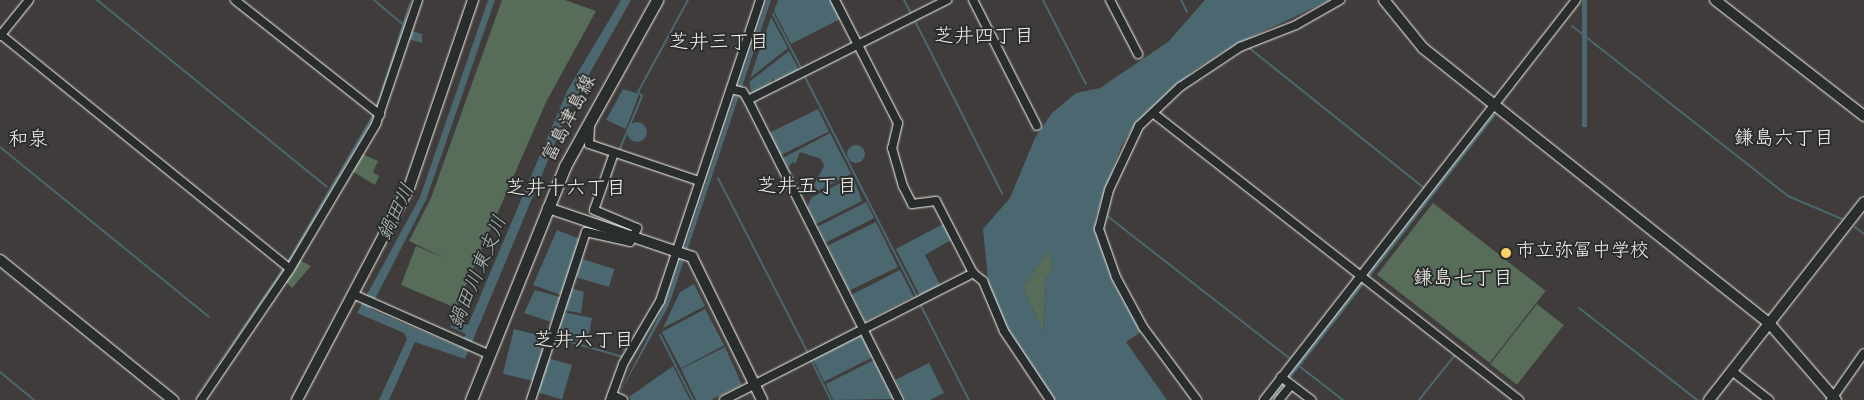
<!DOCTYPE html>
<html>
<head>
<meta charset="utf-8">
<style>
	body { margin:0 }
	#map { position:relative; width:1864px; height:400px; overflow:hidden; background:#403c3c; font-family:"Gochi Hand","Klee One",sans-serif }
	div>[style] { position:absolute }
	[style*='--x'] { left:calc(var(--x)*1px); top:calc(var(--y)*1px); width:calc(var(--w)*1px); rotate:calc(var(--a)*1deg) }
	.green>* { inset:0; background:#576d59; transform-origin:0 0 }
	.water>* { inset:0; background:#4b676f; transform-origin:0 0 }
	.round { border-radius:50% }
	.stream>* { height:2px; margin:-1px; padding:0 1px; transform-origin:1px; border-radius:1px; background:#4b676f }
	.roads { filter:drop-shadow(0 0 1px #f4f1e8) drop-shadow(0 0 1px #f4f1e8) }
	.minor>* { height:8px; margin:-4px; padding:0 4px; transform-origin:4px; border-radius:4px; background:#2a2d2e }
	.tertiary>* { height:10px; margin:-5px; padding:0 5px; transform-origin:5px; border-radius:5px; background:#2a2d2e }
	.secondary>* { height:11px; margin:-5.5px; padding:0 5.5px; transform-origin:5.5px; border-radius:5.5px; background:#2a2d2e }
	.dots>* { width:14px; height:14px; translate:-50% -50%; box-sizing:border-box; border:2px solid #2a2d2e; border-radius:50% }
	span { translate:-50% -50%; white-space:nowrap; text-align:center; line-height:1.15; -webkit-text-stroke:4px #2a2d2e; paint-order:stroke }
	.street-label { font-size:19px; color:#f4f1e8 }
	.poi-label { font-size:19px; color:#f4f1e8 }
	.left { translate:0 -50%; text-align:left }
	.neighbourhood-label { font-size:20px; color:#f4f1e8 }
	.water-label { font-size:20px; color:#b0bab8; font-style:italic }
</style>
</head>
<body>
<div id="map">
	<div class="green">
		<div style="clip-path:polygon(502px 0,565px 0,596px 11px,546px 102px,456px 308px,401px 285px,416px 246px,445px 258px,409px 241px,431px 198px)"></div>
		<div style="clip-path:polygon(362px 154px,378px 161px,373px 172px,379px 176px,375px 185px,352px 171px)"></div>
		<div style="left:1433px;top:203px;width:143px;height:91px;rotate:38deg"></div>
		<div style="clip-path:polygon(1048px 251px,1053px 268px,1046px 280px,1043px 332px,1023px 287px)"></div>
		<div style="clip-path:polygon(299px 260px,311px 266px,292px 288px,285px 281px)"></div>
		<div style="left:1537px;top:304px;width:34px;height:76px;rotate:38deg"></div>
	</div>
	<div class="water">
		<div style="clip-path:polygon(410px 0,405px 29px,422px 34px,422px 43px,401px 37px,376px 114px,288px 265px,193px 400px,286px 263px,375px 110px)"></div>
		<div style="clip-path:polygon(488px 0,495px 0,426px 200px,370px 309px,459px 347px,466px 334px,450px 327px,454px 321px,468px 325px,567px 91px,621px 0,631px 0,569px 110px,465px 359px,415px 342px,389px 400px,379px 400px,407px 339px,404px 333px,357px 313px,420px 197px)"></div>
		<div style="clip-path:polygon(767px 0,771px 0,669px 305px,616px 400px,667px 300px)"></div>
		<div style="clip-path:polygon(778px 0,831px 0,840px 19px,791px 44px,774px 11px)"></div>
		<div style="clip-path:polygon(evenodd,1205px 0,1330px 0,1234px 45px,1193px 71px,1137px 122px,1121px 147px,1096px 216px,1095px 231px,1114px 284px,1142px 331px,1126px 342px,1167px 400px,1053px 400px,1009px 334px,989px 290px,983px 229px,1010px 198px,1035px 138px,1052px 113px,1076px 93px,1100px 88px,1168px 42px,1205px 0,1048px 251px,1053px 268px,1046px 280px,1043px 332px,1023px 287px,1048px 251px)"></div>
		<div style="left:1582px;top:0;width:5px;height:127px"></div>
		<div style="clip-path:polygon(771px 17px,788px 48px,750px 78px)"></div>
		<div style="clip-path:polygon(789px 51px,799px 70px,776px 82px,773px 78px,771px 85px,752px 94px,749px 82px)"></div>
		<div style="clip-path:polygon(623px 89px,639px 94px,626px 129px,606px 120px)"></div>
		<div style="left:818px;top:109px;width:25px;height:54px;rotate:64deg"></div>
		<div style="clip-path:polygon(1492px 115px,1496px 115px,1302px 364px,1273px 400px,1267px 400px)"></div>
		<div class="round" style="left:627px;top:122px;width:20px;height:20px"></div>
		<div style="clip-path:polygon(830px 133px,851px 174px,817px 191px,814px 185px,824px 166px,821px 159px,800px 152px,795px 164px,793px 161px,788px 168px,783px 158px)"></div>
		<div class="round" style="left:847px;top:145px;width:18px;height:18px"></div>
		<div style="clip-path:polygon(853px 177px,862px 201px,816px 224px,807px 207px,812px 197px)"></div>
		<div style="left:866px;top:202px;width:18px;height:54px;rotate:63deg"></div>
		<div style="left:876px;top:222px;width:50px;height:54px;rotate:64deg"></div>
		<div style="clip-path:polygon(943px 224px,951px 240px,925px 255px,940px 285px,920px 296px,896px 249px)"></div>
		<div style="clip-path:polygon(557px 230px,580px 239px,561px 295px,533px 285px)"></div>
		<div style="left:582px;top:259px;width:34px;height:19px;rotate:17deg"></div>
		<div style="left:900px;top:270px;width:30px;height:54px;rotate:63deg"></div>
		<div style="clip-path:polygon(694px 284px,705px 306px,663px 328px,680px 292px)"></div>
		<div style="clip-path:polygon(571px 288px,584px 292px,581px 313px,563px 310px)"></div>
		<div style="clip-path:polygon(535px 290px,560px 297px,551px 322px,524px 313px)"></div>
		<div style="left:705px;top:309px;width:41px;height:49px;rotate:62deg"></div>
		<div style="clip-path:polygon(563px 312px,592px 318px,587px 343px,555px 335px)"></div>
		<div style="left:514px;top:329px;width:34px;height:46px;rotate:14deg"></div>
		<div style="left:861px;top:335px;width:25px;height:54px;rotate:63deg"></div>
		<div style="clip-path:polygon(725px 347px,742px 385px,711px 400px,696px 400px,681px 369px)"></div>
		<div style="left:548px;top:358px;width:25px;height:36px;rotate:16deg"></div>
		<div style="clip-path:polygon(874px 360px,893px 399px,833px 400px,826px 384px)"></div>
		<div style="clip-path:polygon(929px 363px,944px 393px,930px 400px,905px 400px,895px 380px)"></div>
		<div style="clip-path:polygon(673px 366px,690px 400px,631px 400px,629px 397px)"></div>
	</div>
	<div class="stream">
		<div style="--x:97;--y:0;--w:296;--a:39.1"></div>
		<div style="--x:374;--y:0;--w:38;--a:40"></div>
		<div style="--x:904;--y:0;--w:15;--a:62"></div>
		<div style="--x:1043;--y:0;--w:94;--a:62.9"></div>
		<div style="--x:1181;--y:0;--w:13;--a:63"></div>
		<div style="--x:773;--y:14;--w:63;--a:62.6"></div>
		<div style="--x:916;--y:23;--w:191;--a:63.2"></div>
		<div style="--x:1572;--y:26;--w:275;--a:38.2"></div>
		<div style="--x:1788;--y:196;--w:59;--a:23.1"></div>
		<div style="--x:1248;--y:47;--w:226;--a:38.7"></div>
		<div style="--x:805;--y:77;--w:247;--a:63"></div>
		<div style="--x:736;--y:88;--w:93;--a:-71.8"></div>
		<div style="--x:0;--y:147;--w:269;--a:39.1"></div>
		<div style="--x:619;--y:151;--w:60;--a:-67.3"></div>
		<div style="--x:642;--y:96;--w:6;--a:-135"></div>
		<div style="--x:638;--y:92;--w:105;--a:-61.5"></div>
		<div style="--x:718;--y:178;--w:195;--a:62.8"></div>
		<div style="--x:1106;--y:215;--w:232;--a:38"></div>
		<div style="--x:1855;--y:227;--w:11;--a:38"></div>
		<div style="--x:682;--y:249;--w:164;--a:-71.6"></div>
		<div style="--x:920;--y:304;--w:108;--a:63"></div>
		<div style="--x:1579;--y:308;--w:150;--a:37.9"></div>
		<div style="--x:660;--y:335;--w:73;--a:63.1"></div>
		<div style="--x:553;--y:337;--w:73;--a:15.9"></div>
		<div style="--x:811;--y:360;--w:45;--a:63.4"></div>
		<div style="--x:630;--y:361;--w:71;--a:-59.5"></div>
		<div style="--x:666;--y:300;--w:46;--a:-72.3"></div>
		<div style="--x:1299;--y:366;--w:56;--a:37.7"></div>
		<div style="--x:0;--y:372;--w:44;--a:39.5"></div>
		<div style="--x:1419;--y:400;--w:58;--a:-51.3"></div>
	</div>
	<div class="roads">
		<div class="minor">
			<div style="--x:235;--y:0;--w:185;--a:38.4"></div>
			<div style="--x:835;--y:0;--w:138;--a:62.9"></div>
			<div style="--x:898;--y:123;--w:26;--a:103"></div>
			<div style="--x:892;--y:148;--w:40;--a:74"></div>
			<div style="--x:903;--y:186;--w:20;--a:63"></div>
			<div style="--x:912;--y:204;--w:24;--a:-7"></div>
			<div style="--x:936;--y:201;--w:81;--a:62.8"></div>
			<div style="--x:973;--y:273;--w:13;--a:39"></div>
			<div style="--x:983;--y:281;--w:54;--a:67.2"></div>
			<div style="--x:1004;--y:331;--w:83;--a:56.3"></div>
			<div style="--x:973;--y:0;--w:141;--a:63.1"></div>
			<div style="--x:1110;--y:0;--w:61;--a:62.6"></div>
			<div style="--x:0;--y:34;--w:373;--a:39"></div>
			<div style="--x:0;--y:36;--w:46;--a:-51.1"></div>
			<div style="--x:731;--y:89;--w:12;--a:14"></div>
			<div style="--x:743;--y:92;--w:9;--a:58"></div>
			<div style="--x:748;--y:100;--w:336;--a:63.3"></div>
			<div style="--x:748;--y:100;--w:223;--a:-26.7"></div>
			<div style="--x:1153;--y:113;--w:465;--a:38.1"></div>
			<div style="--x:590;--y:126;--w:18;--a:93"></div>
			<div style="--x:589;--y:144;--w:116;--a:18.6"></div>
			<div style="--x:614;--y:153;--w:60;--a:109.3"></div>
			<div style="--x:594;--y:210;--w:47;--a:22.7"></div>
			<div style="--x:637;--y:228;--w:9;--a:111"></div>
			<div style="--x:355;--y:295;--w:145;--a:23.9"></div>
			<div style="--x:1732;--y:371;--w:47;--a:38.1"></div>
			<div style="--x:1281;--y:377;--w:38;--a:37"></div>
			<div style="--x:612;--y:395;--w:12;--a:24"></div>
			<div style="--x:201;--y:400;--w:158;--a:-55.8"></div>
			<div style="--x:290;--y:269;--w:169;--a:-59.3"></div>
			<div style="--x:376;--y:124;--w:131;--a:-71.3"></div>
			<div style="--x:531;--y:400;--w:177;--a:-71.9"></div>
			<div style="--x:586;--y:232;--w:45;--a:12.8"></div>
			<div style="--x:630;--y:242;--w:7;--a:-74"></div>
			<div style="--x:610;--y:400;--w:38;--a:-70"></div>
			<div style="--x:623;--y:364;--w:73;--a:-59.6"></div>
			<div style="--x:660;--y:301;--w:317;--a:-71.6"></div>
			<div style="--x:724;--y:400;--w:280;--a:-27"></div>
			<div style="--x:1197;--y:400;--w:91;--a:-126.5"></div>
			<div style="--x:1143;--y:327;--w:57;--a:-118.4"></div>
			<div style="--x:1116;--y:277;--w:51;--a:-109.5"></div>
			<div style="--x:1099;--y:229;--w:40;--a:-75.6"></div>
			<div style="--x:1109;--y:190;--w:71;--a:-64.9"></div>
			<div style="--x:1139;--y:126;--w:57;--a:-43.6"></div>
			<div style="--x:1180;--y:87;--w:72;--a:-33.7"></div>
			<div style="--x:1240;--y:47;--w:60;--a:-21.4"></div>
			<div style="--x:1296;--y:25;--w:51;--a:-29.6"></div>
			<div style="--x:1264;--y:400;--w:507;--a:-52.05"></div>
			<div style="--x:1279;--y:400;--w:19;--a:-51"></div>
			<div style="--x:1831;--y:400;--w:57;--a:-54.9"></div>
		</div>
		<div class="tertiary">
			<div style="--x:1384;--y:0;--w:62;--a:50.9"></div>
			<div style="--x:1423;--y:48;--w:442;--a:38.5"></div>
			<div style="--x:1769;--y:323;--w:102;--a:49"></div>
			<div style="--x:1715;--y:0;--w:189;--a:37.9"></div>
			<div style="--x:548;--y:208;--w:152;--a:18.8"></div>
			<div style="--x:692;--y:257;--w:159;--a:63.9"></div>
			<div style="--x:0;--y:260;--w:223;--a:39"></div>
			<div style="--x:297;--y:400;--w:240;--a:-62.2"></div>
			<div style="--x:409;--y:188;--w:199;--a:-71.2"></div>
			<div style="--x:1709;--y:400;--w:251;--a:-51.9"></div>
		</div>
		<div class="secondary">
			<div style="--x:471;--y:400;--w:252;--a:-68.1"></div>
			<div style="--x:565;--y:166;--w:190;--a:-61"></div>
		</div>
	</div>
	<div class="dots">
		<div style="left:1506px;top:253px;background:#ffd166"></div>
	</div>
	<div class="street-label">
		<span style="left:571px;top:119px;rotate:-63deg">富島津島線</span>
	</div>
	<div class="poi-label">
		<span class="left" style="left:1516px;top:253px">市立弥冨中学校</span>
	</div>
	<div class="neighbourhood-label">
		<span style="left:984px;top:38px">芝井四丁目</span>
		<span style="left:719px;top:44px">芝井三丁目</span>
		<span style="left:1784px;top:140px">鎌島六丁目</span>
		<span style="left:28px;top:141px">和泉</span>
		<span style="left:807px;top:188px">芝井五丁目</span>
		<span style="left:566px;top:190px">芝井十六丁目</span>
		<span style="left:1463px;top:280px">鎌島七丁目</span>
		<span style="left:584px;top:342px">芝井六丁目</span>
	</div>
	<div class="water-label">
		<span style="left:398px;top:213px;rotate:-64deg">鍋田川</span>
		<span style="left:480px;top:273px;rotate:-67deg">鍋田川東支川</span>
	</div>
</div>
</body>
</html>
